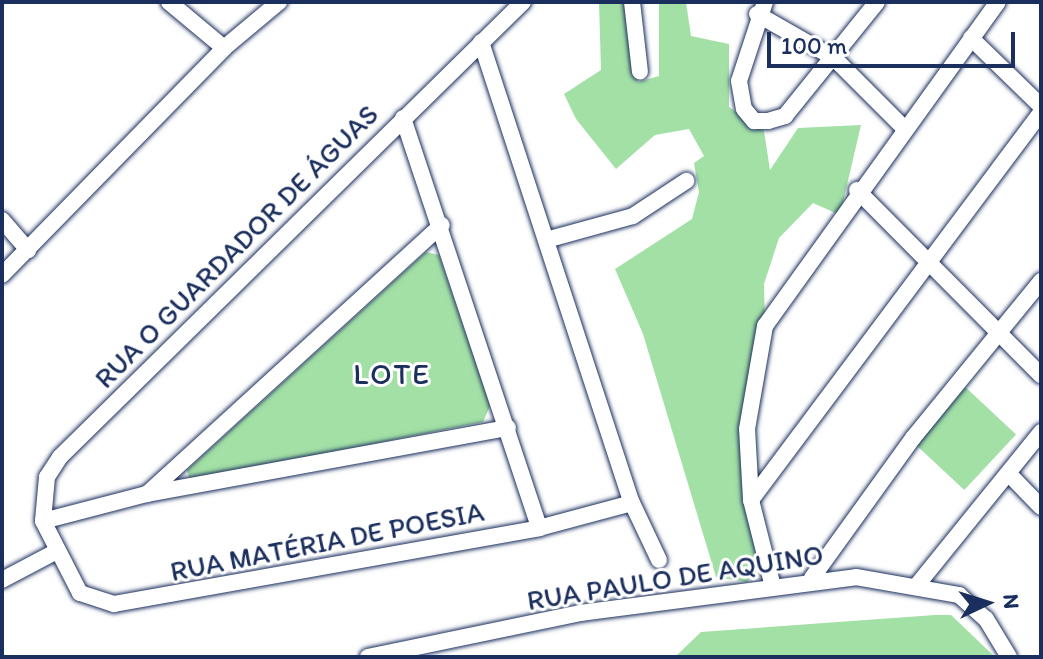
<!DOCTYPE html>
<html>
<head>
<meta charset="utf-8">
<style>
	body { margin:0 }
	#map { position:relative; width:1043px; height:659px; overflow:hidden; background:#fff; font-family:Itim,sans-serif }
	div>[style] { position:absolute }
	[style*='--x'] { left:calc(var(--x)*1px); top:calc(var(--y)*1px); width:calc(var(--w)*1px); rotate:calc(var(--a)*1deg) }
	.green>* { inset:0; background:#a3e0a6; transform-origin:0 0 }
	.roads { filter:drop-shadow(0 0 2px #1b2f5e) drop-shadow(0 0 2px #1b2f5e) }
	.minor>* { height:16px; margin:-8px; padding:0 8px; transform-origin:8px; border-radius:8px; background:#fff }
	span { translate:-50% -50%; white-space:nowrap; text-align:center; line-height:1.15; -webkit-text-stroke:6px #fff; paint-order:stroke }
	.street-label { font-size:28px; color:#1b2f5e }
	.neighbourhood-label { font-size:30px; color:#1b2f5e; letter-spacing:2px }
	.frame { position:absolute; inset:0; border:4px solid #1b2f5e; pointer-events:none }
	.north { position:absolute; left:947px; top:563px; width:80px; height:80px; -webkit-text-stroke:6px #fff; paint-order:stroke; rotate:86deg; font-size:22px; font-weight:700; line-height:32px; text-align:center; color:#1b2f5e }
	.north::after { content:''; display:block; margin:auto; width:28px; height:36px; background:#1b2f5e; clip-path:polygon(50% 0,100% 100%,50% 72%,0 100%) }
	.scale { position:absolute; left:767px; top:32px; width:248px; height:36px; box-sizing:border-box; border:4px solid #1b2f5e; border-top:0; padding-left:10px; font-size:24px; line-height:28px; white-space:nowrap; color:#1b2f5e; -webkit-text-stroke:6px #fff; paint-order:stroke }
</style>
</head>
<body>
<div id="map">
	<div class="green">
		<div style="clip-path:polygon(599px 2px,624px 2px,638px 82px,659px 76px,659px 2px,686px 2px,691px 36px,729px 44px,729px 107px,764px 131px,770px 170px,798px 128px,861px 125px,840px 215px,813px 203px,779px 238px,764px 284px,765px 326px,747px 429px,766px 559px,747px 582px,716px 577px,643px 334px,615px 269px,692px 219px,699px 192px,694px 163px,704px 156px,689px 129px,655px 135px,616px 169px,576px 119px,564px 94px,601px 70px)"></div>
		<div style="clip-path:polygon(426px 252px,439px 255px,490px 406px,483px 422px,190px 480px,187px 470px)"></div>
		<div style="left:962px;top:384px;width:74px;height:76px;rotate:43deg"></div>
		<div style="clip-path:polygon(935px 615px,951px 615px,995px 657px,675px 657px,701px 632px)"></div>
	</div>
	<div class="roads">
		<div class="minor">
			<div style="--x:169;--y:2;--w:72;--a:39.9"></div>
			<div style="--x:523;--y:2;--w:649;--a:135.5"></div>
			<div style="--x:60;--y:457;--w:24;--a:123"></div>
			<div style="--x:47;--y:477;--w:44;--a:95.2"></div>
			<div style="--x:43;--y:521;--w:81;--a:62.8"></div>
			<div style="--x:80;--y:593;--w:36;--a:18"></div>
			<div style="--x:114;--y:604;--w:432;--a:-10.1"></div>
			<div style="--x:539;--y:528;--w:96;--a:-15"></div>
			<div style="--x:632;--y:2;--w:70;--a:83.5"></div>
			<div style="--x:765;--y:2;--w:83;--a:108.2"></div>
			<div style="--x:739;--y:81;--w:28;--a:80"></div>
			<div style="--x:744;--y:109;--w:16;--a:50"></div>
			<div style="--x:754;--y:121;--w:14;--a:0"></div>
			<div style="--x:768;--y:121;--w:18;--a:-16"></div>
			<div style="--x:785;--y:116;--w:146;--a:-51.1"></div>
			<div style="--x:757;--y:14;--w:89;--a:29.7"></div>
			<div style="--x:834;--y:58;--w:98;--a:45"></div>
			<div style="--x:971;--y:38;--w:98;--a:44.2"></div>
			<div style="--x:481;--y:42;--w:485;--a:71.9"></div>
			<div style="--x:632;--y:503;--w:63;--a:64.7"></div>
			<div style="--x:403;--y:118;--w:432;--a:71.6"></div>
			<div style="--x:857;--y:190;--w:261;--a:45.2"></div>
			<div style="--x:2;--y:220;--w:40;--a:49"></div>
			<div style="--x:546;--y:240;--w:90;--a:-15.4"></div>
			<div style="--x:633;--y:216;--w:64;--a:-33.4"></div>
			<div style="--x:2;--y:275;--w:318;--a:-45.6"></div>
			<div style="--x:224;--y:48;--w:72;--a:-39.9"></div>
			<div style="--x:1009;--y:474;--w:46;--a:45.9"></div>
			<div style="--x:147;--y:494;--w:399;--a:-42.4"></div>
			<div style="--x:751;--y:500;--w:484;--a:-53.2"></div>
			<div style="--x:43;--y:521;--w:107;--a:-14.6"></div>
			<div style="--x:147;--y:494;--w:367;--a:-10.4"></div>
			<div style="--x:812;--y:578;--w:173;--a:-54.2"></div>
			<div style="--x:913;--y:438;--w:203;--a:-50.8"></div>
			<div style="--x:2;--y:580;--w:60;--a:-27.8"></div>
			<div style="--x:772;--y:583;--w:86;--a:-104.2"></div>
			<div style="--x:751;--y:500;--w:71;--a:-93.2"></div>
			<div style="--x:747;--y:429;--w:105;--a:-80.1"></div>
			<div style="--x:765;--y:326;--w:399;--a:-54.3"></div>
			<div style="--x:918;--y:584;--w:196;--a:-51"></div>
			<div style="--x:368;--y:657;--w:217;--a:-11.7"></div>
			<div style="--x:580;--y:613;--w:278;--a:-7.4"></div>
			<div style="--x:856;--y:577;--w:105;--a:9.9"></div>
			<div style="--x:959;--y:595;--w:36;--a:42"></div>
			<div style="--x:986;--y:619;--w:44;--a:58.8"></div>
		</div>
	</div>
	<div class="street-label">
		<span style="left:236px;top:246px;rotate:-45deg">RUA O GUARDADOR DE ÁGUAS</span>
		<span style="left:327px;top:541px;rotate:-11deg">RUA MATÉRIA DE POESIA</span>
		<span style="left:675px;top:577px;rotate:-9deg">RUA PAULO DE AQUINO</span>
	</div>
	<div class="neighbourhood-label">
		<span style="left:392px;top:374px">LOTE</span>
	</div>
	<div class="frame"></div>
	<div class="north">N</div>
	<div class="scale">100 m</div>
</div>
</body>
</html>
